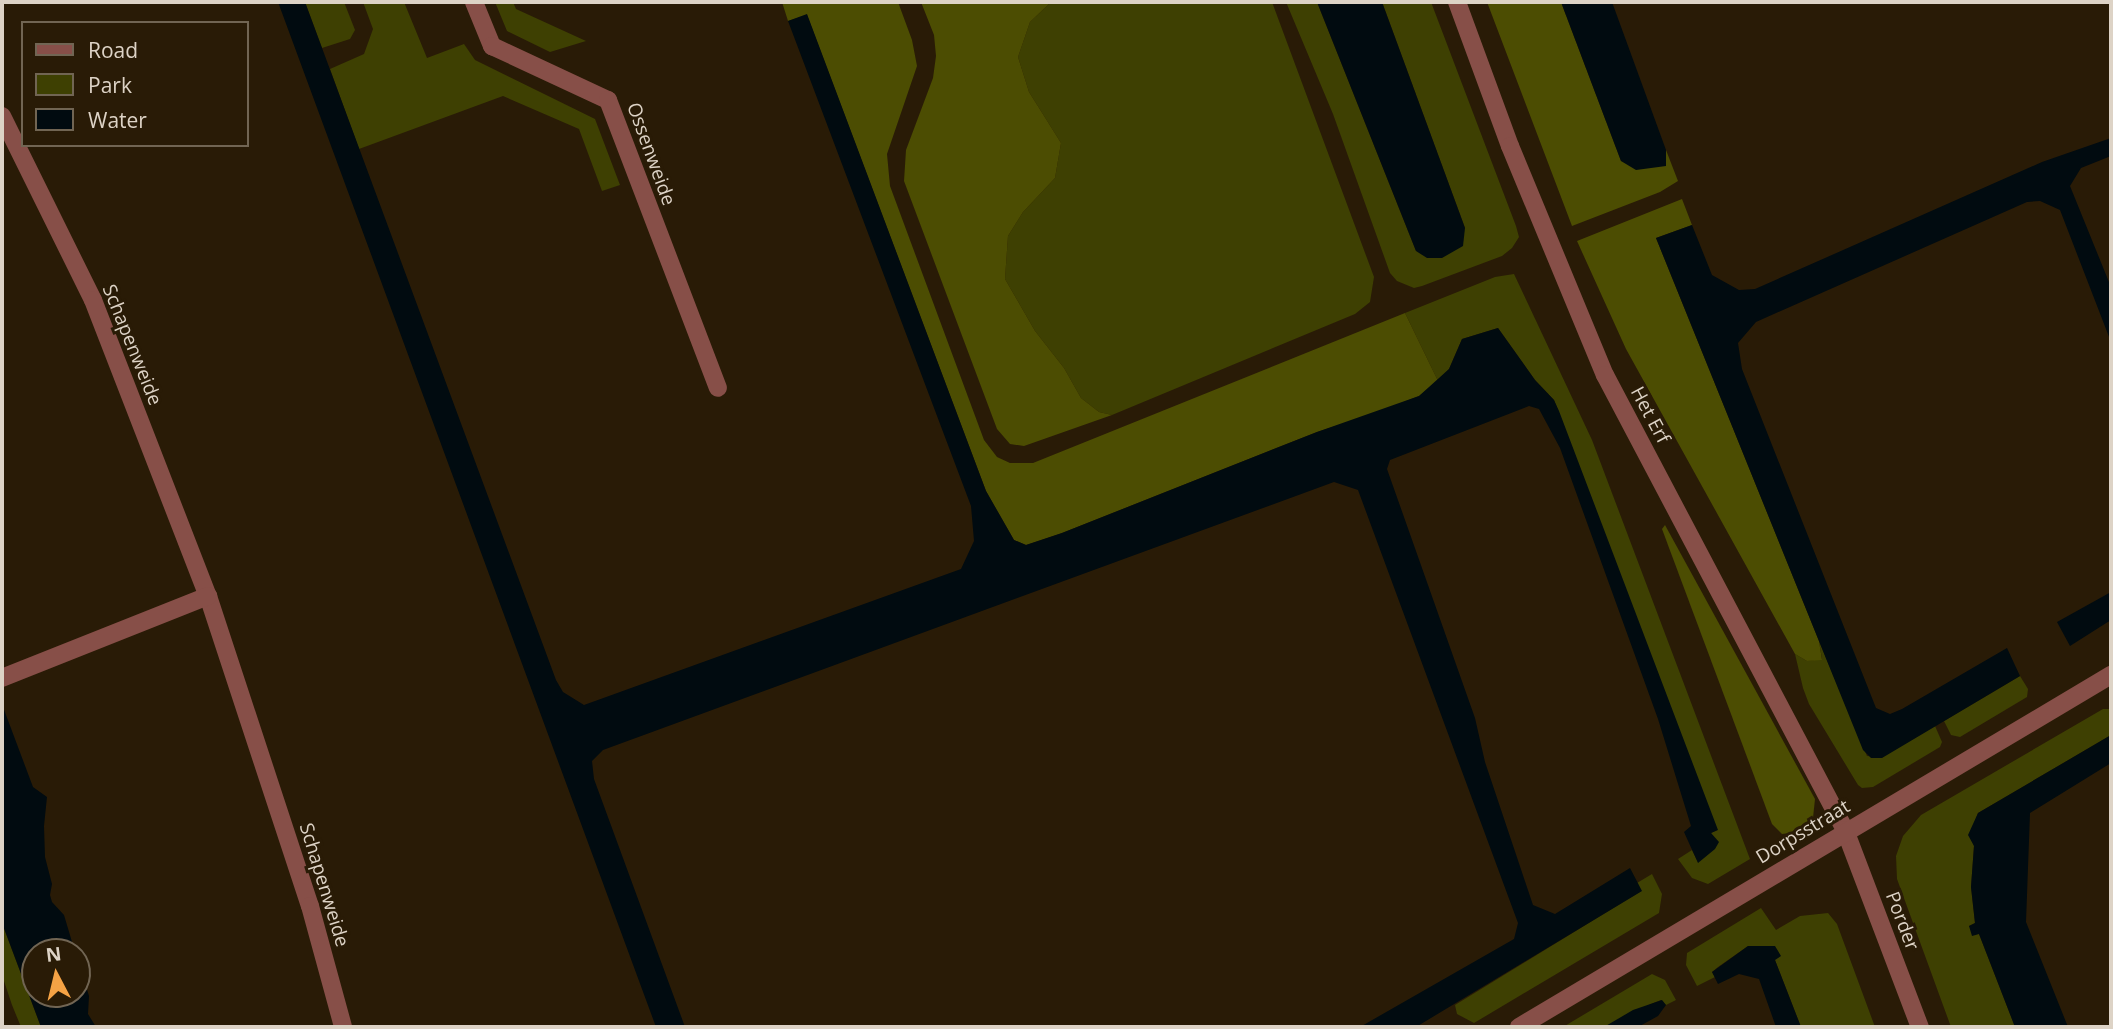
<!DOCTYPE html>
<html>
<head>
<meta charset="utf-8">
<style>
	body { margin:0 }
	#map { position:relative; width:2113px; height:1029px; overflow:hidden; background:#291b06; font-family:"Open Sans",sans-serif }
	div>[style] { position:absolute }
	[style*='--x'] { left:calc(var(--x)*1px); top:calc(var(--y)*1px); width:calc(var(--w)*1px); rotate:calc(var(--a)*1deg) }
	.green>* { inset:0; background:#3e4002 }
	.forest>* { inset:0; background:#4c4d02 }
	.water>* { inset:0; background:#010b10 }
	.service>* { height:18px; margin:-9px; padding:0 9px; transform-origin:9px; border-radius:9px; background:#874f48 }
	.minor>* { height:18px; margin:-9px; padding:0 9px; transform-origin:9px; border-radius:9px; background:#874f48 }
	span { translate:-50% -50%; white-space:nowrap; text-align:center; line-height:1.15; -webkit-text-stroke:6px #291b06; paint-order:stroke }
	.street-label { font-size:19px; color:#ddd3c6 }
	.frame { position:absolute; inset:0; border:4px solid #ddd3c6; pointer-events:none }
	.legend { position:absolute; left:21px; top:21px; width:228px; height:126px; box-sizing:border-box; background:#291b06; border:2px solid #716553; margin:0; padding:9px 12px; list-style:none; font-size:21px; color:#ddd3c6 }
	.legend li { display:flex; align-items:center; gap:14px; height:35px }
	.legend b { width:35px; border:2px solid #716553 }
	.north { position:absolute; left:21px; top:938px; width:70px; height:70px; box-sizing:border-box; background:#291b06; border:2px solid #716553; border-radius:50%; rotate:353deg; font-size:19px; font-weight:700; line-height:28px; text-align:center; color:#ddd3c6 }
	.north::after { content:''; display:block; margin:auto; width:24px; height:32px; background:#f5a345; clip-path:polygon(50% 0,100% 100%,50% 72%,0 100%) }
</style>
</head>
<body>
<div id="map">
	<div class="green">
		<div style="clip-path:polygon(305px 2px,344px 2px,355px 30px,350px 39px,322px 48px)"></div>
		<div style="clip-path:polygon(363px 2px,404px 2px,427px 58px,464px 44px,475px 60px,595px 119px,620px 185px,602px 191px,579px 129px,503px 96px,359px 149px,330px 69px,364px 54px,373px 29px)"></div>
		<div style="clip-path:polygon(495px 2px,513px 2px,516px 9px,586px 41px,550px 52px,507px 31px)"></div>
		<div style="clip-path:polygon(1051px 2px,1272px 2px,1374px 277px,1370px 302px,1355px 314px,1112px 415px,1099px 412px,1081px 398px,1064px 368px,1035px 331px,1005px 279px,1008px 236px,1023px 212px,1055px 178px,1061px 143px,1029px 92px,1018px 57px,1030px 22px)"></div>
		<div style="clip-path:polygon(1286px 2px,1317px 2px,1416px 251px,1465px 228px,1382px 2px,1431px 2px,1516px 226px,1519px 237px,1512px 248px,1502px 256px,1422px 286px,1414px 288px,1397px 281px,1390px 273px,1333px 114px)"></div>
		<div style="clip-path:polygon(1514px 274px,1592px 440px,1750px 859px,1708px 884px,1692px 878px,1678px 859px,1692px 850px,1698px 862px,1716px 843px,1711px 833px,1717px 830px,1554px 400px,1535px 380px,1498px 328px,1462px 339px,1449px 369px,1438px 381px,1405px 313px,1495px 277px)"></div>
		<div style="clip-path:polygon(1819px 641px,1867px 756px,1882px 757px,1935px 726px,1942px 742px,1940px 747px,1873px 787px,1862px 788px,1858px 785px,1809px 704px,1803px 688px,1795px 654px,1807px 661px,1822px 659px)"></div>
		<div style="clip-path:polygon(2020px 676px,2028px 689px,2027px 697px,1960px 737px,1951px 735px,1944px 721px)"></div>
		<div style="clip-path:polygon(2103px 709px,2111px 709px,2111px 735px,1978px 813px,1971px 833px,1974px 846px,1971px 887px,1975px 923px,1969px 926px,1979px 934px,2015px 1027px,1951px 1027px,1897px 879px,1896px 856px,1903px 836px,1921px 815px)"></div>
		<div style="clip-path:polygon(1652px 874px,1662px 894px,1659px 913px,1474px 1023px,1457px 1014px,1455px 1005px,1641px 891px,1637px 883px)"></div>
		<div style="clip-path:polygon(1761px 908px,1776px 930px,1800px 916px,1828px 913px,1837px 924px,1875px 1027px,1801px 1027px,1775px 960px,1748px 946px,1718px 967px,1712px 972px,1715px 977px,1697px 986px,1686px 965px,1687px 953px)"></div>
		<div style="clip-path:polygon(2px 923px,41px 1027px,21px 1027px,12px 1005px,2px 975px)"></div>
		<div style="clip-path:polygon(1652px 974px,1665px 980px,1676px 1000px,1666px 1005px,1661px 1000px,1651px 1004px,1604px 1027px,1563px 1027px)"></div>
	</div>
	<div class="forest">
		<div style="clip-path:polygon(782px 2px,898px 2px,912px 40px,917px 66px,887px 154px,890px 186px,984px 440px,997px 457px,1010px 463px,1033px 463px,1405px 313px,1438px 381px,1419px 396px,1376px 413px,1317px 432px,1062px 533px,1026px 545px,1014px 540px,986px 491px,807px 15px,788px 21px)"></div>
		<div style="clip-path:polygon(921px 2px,1051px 2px,1030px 22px,1018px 57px,1029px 92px,1061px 143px,1055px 178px,1023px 212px,1008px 236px,1005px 279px,1035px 331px,1064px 368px,1081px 398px,1099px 412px,1112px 415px,1024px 446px,1010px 444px,997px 429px,904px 181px,906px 150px,933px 78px,936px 56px,934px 35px)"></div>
		<div style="clip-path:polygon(1487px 2px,1561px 2px,1621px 161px,1666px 166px,1666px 150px,1678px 181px,1660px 192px,1572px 226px)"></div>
		<div style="clip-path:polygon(1682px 199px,1692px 225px,1656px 238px,1819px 641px,1822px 660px,1807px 661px,1795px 654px,1626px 349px,1577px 241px)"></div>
		<div style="clip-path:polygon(1665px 525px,1815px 799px,1813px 818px,1790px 833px,1782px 834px,1772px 824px,1662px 529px)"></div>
	</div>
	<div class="water">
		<div style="clip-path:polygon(278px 2px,305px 2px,556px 680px,563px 692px,584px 705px,961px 569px,974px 541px,971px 506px,788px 21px,807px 14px,986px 491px,1014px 540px,1026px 545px,1062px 533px,1317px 432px,1419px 396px,1449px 369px,1462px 339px,1498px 328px,1535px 380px,1554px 400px,1559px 411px,1718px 830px,1711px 833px,1719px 842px,1715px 849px,1698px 863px,1684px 832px,1691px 826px,1658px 719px,1560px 448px,1539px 409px,1529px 406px,1390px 460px,1387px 469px,1475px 718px,1485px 762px,1533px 905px,1555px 914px,1630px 868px,1642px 891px,1416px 1027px,1360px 1027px,1514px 939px,1518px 923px,1358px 490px,1334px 482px,603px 750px,592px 761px,594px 779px,685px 1027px,656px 1027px)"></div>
		<div style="clip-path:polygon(1317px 2px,1382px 2px,1465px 228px,1463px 246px,1442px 258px,1427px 258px,1416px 251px)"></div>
		<div style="clip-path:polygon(1561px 2px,1612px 2px,1666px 150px,1666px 166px,1636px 170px,1621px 161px)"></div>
		<div style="clip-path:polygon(2111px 138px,2111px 156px,2081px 168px,2070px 186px,2111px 287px,2111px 342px,2060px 210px,2040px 201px,2027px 202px,1756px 322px,1738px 343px,1742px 369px,1876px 708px,1890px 714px,1902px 709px,2007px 648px,2020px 676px,1882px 758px,1871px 758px,1863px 750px,1656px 238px,1692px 225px,1712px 275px,1739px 290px,1755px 289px,2042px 162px)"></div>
		<div style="clip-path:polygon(2111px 592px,2111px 620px,2070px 646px,2057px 622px)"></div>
		<div style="clip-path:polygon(3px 707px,33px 787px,47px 797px,44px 826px,45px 857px,52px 884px,50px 895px,52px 902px,64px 915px,75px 952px,35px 952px,35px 994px,77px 994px,77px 957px,89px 996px,88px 1014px,96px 1027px,41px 1027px,2px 923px)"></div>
		<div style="clip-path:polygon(2111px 735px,2111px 763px,2030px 813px,2026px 922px,2068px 1027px,2015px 1027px,1979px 934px,1972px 936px,1969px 926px,1975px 923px,1971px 887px,1974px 846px,1968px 835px,1978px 813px)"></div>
		<div style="clip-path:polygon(1748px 946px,1775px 946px,1781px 956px,1775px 960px,1801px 1027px,1776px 1027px,1759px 979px,1739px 974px,1718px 984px,1712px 972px)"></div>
		<div style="clip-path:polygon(1662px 1000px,1666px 1005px,1658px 1016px,1638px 1027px,1604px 1027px,1633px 1010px)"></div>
	</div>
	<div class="service">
		<div style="--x:1457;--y:2;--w:153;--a:69.8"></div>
		<div style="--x:1510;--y:146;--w:248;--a:67.5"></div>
		<div style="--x:1605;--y:375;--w:514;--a:62.19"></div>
	</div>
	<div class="minor">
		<div style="--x:474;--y:2;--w:48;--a:67.8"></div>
		<div style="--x:492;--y:46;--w:128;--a:25"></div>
		<div style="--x:608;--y:100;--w:308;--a:69.1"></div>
		<div style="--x:2;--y:116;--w:205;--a:63.7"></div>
		<div style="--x:93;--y:300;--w:318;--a:68.8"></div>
		<div style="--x:208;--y:596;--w:326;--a:71.8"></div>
		<div style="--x:310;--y:906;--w:125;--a:74.7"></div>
		<div style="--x:2;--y:678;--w:222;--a:-21.7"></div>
		<div style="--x:1845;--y:830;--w:211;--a:69.2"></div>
		<div style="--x:1519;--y:1027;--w:689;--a:-30.74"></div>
	</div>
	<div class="street-label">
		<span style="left:651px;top:154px;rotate:70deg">Ossenweide</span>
		<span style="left:132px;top:345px;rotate:68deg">Schapenweide</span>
		<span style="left:1650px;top:415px;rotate:62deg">Het Erf</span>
		<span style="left:1803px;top:832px;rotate:-31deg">Dorpsstraat</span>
		<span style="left:324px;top:885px;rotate:73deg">Schapenweide</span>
		<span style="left:1902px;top:921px;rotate:69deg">Porder</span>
	</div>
	<div class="frame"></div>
	<ul class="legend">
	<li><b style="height:9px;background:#874f48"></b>Road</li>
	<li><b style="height:19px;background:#3e4002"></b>Park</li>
	<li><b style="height:19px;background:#010b10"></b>Water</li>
	</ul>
	<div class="north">N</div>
</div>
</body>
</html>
